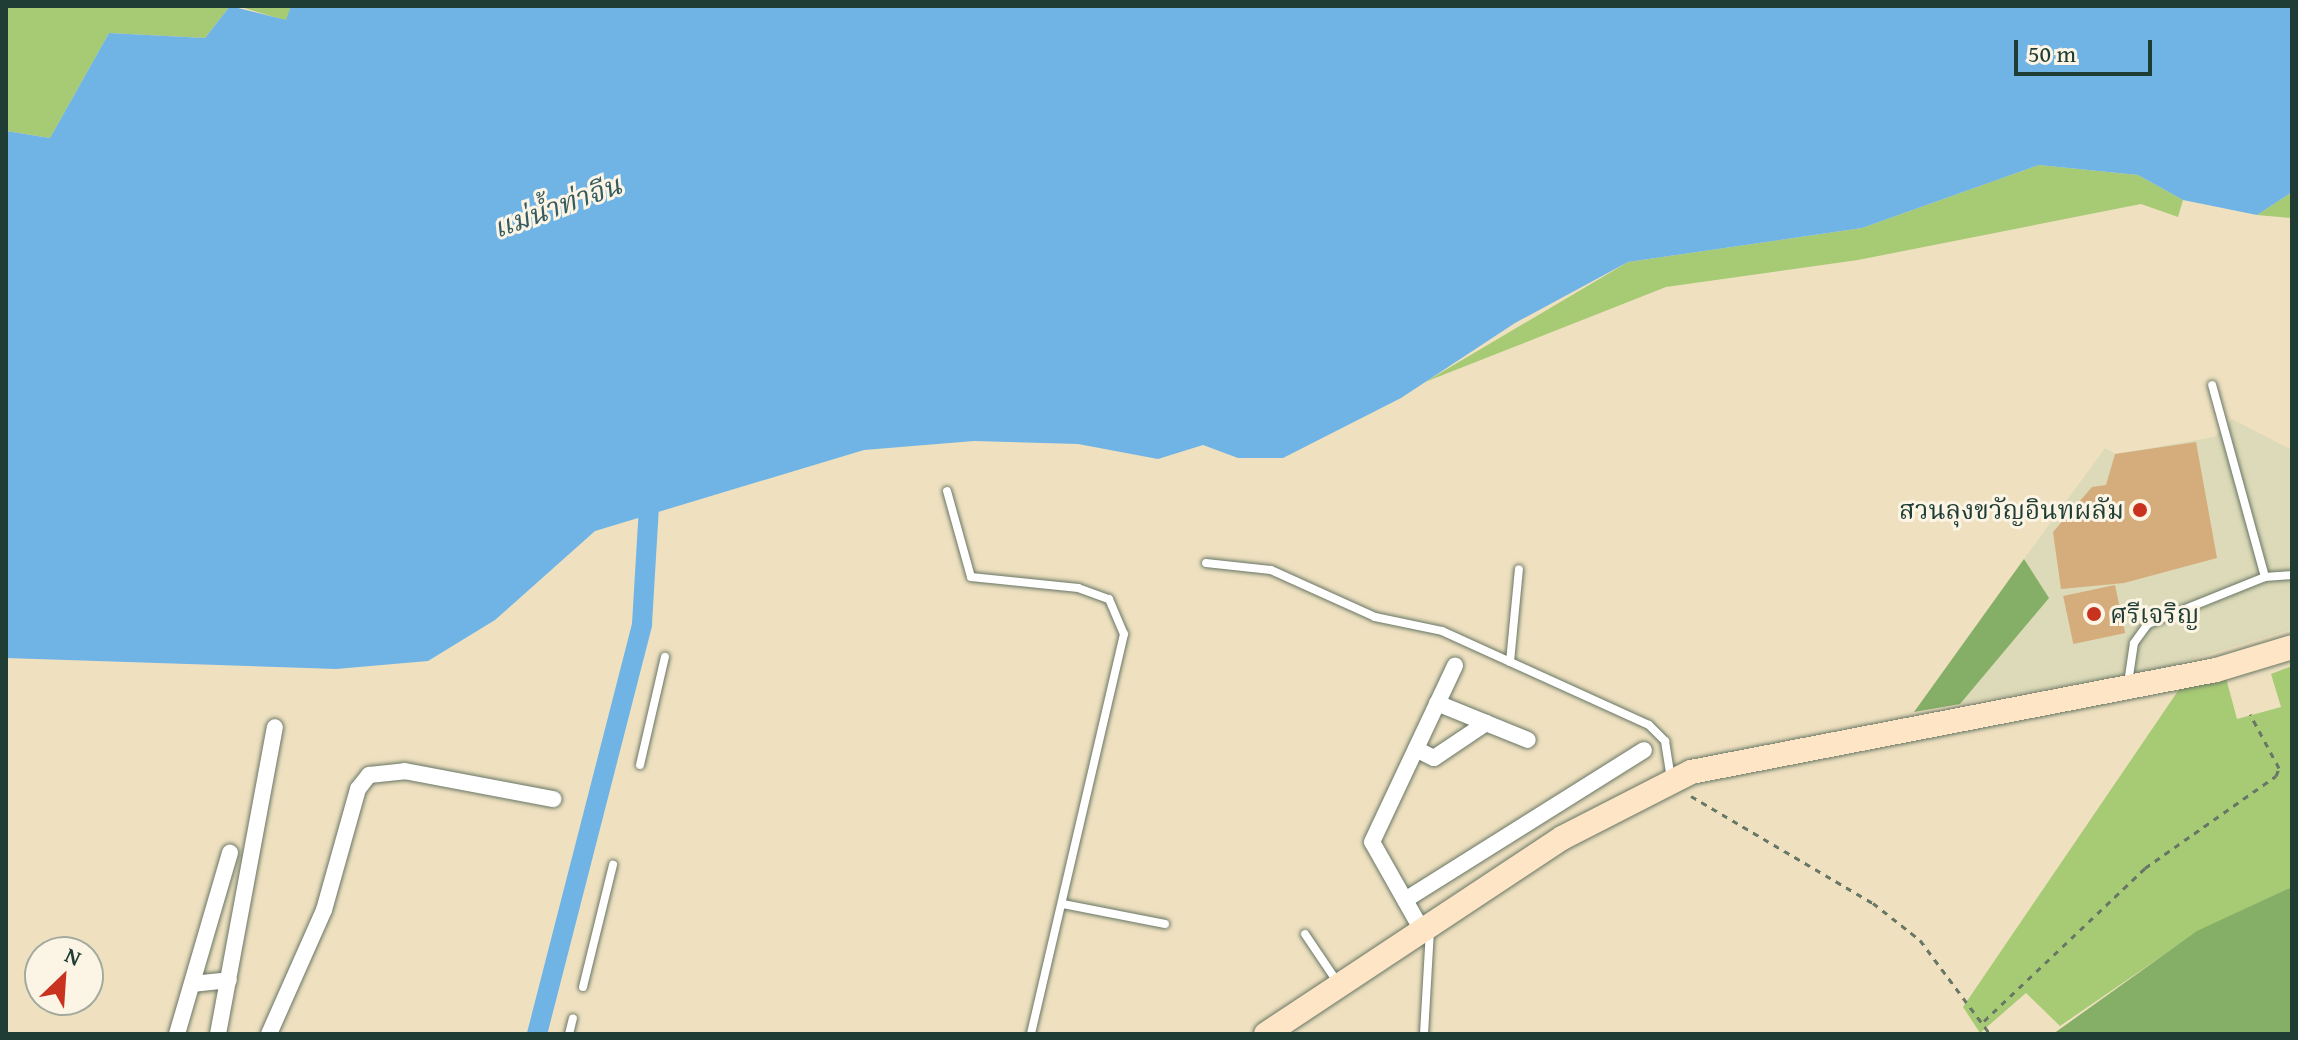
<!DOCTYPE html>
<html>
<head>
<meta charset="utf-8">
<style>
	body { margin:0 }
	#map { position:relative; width:2298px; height:1040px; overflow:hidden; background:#efe1c0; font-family:"Gentium Book Plus","Noto Serif Thai",serif }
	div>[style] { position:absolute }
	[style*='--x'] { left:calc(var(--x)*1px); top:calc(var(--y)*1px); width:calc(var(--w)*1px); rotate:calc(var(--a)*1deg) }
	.built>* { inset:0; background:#dcdab8 }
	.green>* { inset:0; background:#a7ca74 }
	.forest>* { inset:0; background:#85ae66 }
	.water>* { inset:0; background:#6fb4e5 }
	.canal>* { height:20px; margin:-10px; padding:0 10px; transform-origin:10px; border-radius:10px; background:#6fb4e5 }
	.building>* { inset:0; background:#d5ac7b; transform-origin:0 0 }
	.path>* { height:3px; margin-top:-1.5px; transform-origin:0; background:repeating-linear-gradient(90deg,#687665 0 6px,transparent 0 12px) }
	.roads { filter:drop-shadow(0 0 2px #687665) drop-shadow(0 0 2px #687665) }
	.lane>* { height:8px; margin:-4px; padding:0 4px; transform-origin:4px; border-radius:4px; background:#fff }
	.street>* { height:16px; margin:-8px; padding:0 8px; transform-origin:8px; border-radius:8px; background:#fff }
	.secondary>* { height:24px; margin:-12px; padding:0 12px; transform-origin:12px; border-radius:12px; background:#fde5c5 }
	.dots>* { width:22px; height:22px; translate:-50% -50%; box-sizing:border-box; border:4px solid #fcf5e5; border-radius:50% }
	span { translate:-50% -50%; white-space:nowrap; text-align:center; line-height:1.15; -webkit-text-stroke:6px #fcf5e5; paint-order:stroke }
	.poi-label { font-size:26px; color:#1f3d34 }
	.right { translate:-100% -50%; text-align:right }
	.left { translate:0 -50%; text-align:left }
	.water-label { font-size:28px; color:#335b60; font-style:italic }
	.frame { position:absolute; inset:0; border:8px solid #1f3d34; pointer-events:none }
	.north { position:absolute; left:24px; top:936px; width:80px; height:80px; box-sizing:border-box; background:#fcf5e5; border:2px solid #a4ab9e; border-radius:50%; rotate:25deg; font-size:22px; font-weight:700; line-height:32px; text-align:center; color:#1f3d34 }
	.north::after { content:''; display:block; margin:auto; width:28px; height:36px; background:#c8321e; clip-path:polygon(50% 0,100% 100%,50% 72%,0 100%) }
	.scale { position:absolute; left:2014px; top:40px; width:138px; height:36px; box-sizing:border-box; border:4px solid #1f3d34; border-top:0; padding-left:10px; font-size:24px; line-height:28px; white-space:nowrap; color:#1f3d34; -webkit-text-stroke:6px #fcf5e5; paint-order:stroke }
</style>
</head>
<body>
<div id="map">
	<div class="built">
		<div style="clip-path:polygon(2232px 419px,2292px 450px,2292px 629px,2163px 668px,1960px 704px,2048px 598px,2024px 559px,2105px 448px,2116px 454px,2214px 437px)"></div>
	</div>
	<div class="green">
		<div style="clip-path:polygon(6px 6px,230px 6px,205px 38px,109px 33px,50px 138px,6px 131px)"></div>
		<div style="clip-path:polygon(238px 6px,291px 6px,287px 21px)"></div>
		<div style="clip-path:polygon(2039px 165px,2138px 175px,2183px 200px,2178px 217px,2141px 204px,1858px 260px,1666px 287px,1425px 382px,1628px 262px,1862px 228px)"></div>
		<div style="clip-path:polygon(2292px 192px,2292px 218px,2257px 215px)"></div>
		<div style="clip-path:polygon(2292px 666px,2292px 887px,2197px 932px,2060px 1026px,2026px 993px,1980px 1033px,1963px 1007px,2182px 685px,2226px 678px,2237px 719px,2281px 707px,2271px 674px)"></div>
	</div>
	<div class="forest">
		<div style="clip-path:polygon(2024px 559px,2049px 598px,1960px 704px,1914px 712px)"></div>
		<div style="clip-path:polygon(2292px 887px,2292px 1034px,2053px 1034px,2197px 931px)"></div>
	</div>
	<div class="water">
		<div style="clip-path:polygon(230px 6px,286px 20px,291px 6px,2292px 6px,2292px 192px,2257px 215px,2183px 200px,2138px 175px,2039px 165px,1862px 228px,1628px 262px,1515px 323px,1401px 398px,1283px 458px,1238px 458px,1203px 445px,1158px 459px,1078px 444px,974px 441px,864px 450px,595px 531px,495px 620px,428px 661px,336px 669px,6px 658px,6px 131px,50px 138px,109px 33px,205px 38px)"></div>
	</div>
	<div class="canal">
		<div style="--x:537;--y:1034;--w:423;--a:-75.6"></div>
		<div style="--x:642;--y:624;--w:136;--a:-86.6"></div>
	</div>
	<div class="building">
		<div style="clip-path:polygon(2196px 442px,2217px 558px,2124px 583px,2061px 589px,2053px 532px,2092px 487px,2106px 485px,2115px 454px)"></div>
		<div style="left:2115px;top:585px;width:49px;height:53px;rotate:78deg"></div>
	</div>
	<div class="path">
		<div style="--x:1691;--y:796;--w:211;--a:30.5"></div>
		<div style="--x:1873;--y:903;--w:60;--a:38.2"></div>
		<div style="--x:1920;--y:940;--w:117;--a:53.3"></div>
		<div style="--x:1984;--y:1021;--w:222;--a:-43.5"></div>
		<div style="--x:2145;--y:868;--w:160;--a:-35.1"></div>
		<div style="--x:2276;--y:776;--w:9;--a:-69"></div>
		<div style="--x:2279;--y:768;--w:61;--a:-118.2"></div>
	</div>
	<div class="roads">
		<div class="lane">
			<div style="--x:947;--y:491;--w:89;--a:74.4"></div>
			<div style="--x:971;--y:577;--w:108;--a:5.9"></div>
			<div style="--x:1078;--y:588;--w:33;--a:20"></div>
			<div style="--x:1109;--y:599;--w:38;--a:67"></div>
			<div style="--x:1124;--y:634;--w:411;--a:103.1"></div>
			<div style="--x:1206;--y:563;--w:65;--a:6.1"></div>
			<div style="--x:1271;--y:570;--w:114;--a:24.3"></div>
			<div style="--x:1375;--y:617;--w:68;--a:11.8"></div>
			<div style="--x:1442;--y:631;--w:227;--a:24.4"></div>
			<div style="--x:1649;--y:725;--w:23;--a:45"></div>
			<div style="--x:1665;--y:741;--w:36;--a:81"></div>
			<div style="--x:2265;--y:577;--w:27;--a:-4"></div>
			<div style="--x:1510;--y:662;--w:93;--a:-84.5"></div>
			<div style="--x:2128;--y:683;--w:40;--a:-81.5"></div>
			<div style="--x:2134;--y:643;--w:24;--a:-54"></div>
			<div style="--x:2148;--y:624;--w:126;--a:-21.9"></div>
			<div style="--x:2265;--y:577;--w:199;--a:-105.4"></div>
			<div style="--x:640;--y:765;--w:111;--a:-77"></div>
			<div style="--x:1063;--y:904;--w:104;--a:11.1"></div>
			<div style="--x:1305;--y:934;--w:59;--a:56"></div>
			<div style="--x:583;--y:987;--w:126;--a:-76.2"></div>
			<div style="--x:569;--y:1034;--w:16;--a:-76"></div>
			<div style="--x:1424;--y:1034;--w:103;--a:-86.7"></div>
		</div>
		<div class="street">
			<div style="--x:1437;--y:703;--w:53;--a:22.2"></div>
			<div style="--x:1416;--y:749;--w:20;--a:27"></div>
			<div style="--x:1434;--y:758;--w:63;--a:-33.9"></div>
			<div style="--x:1486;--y:723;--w:45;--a:22"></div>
			<div style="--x:1405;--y:900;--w:282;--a:-32.1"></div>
			<div style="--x:1423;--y:932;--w:103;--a:-119.5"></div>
			<div style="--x:1372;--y:842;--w:195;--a:-64.8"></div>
			<div style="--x:192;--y:984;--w:37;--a:-6"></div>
			<div style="--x:177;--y:1034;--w:189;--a:-73.7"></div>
			<div style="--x:218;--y:1034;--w:312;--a:-79.5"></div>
			<div style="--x:269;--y:1034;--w:136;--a:-66.1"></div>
			<div style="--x:324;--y:910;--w:126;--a:-74.3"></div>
			<div style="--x:358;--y:789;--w:18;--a:-52"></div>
			<div style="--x:369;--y:775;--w:36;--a:-6"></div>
			<div style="--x:405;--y:771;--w:151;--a:10.7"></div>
		</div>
		<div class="secondary">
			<div style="--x:1266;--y:1034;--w:355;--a:-33.5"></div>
			<div style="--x:1562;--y:838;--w:145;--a:-27.1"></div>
			<div style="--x:1691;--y:772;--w:535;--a:-10.99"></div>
			<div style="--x:2216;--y:670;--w:79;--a:-16.8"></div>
		</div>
	</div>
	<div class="dots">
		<div style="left:2140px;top:510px;background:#c8321e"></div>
		<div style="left:2094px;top:614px;background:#c8321e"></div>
	</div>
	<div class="poi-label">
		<span class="right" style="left:2124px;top:510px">สวนลุงขวัญอินทผลัม</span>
		<span class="left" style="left:2110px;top:614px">ศรีเจริญ</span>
	</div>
	<div class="water-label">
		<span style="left:557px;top:206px;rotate:-20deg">แม่น้ำท่าจีน</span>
	</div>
	<div class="frame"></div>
	<div class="north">N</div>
	<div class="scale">50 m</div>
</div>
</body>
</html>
